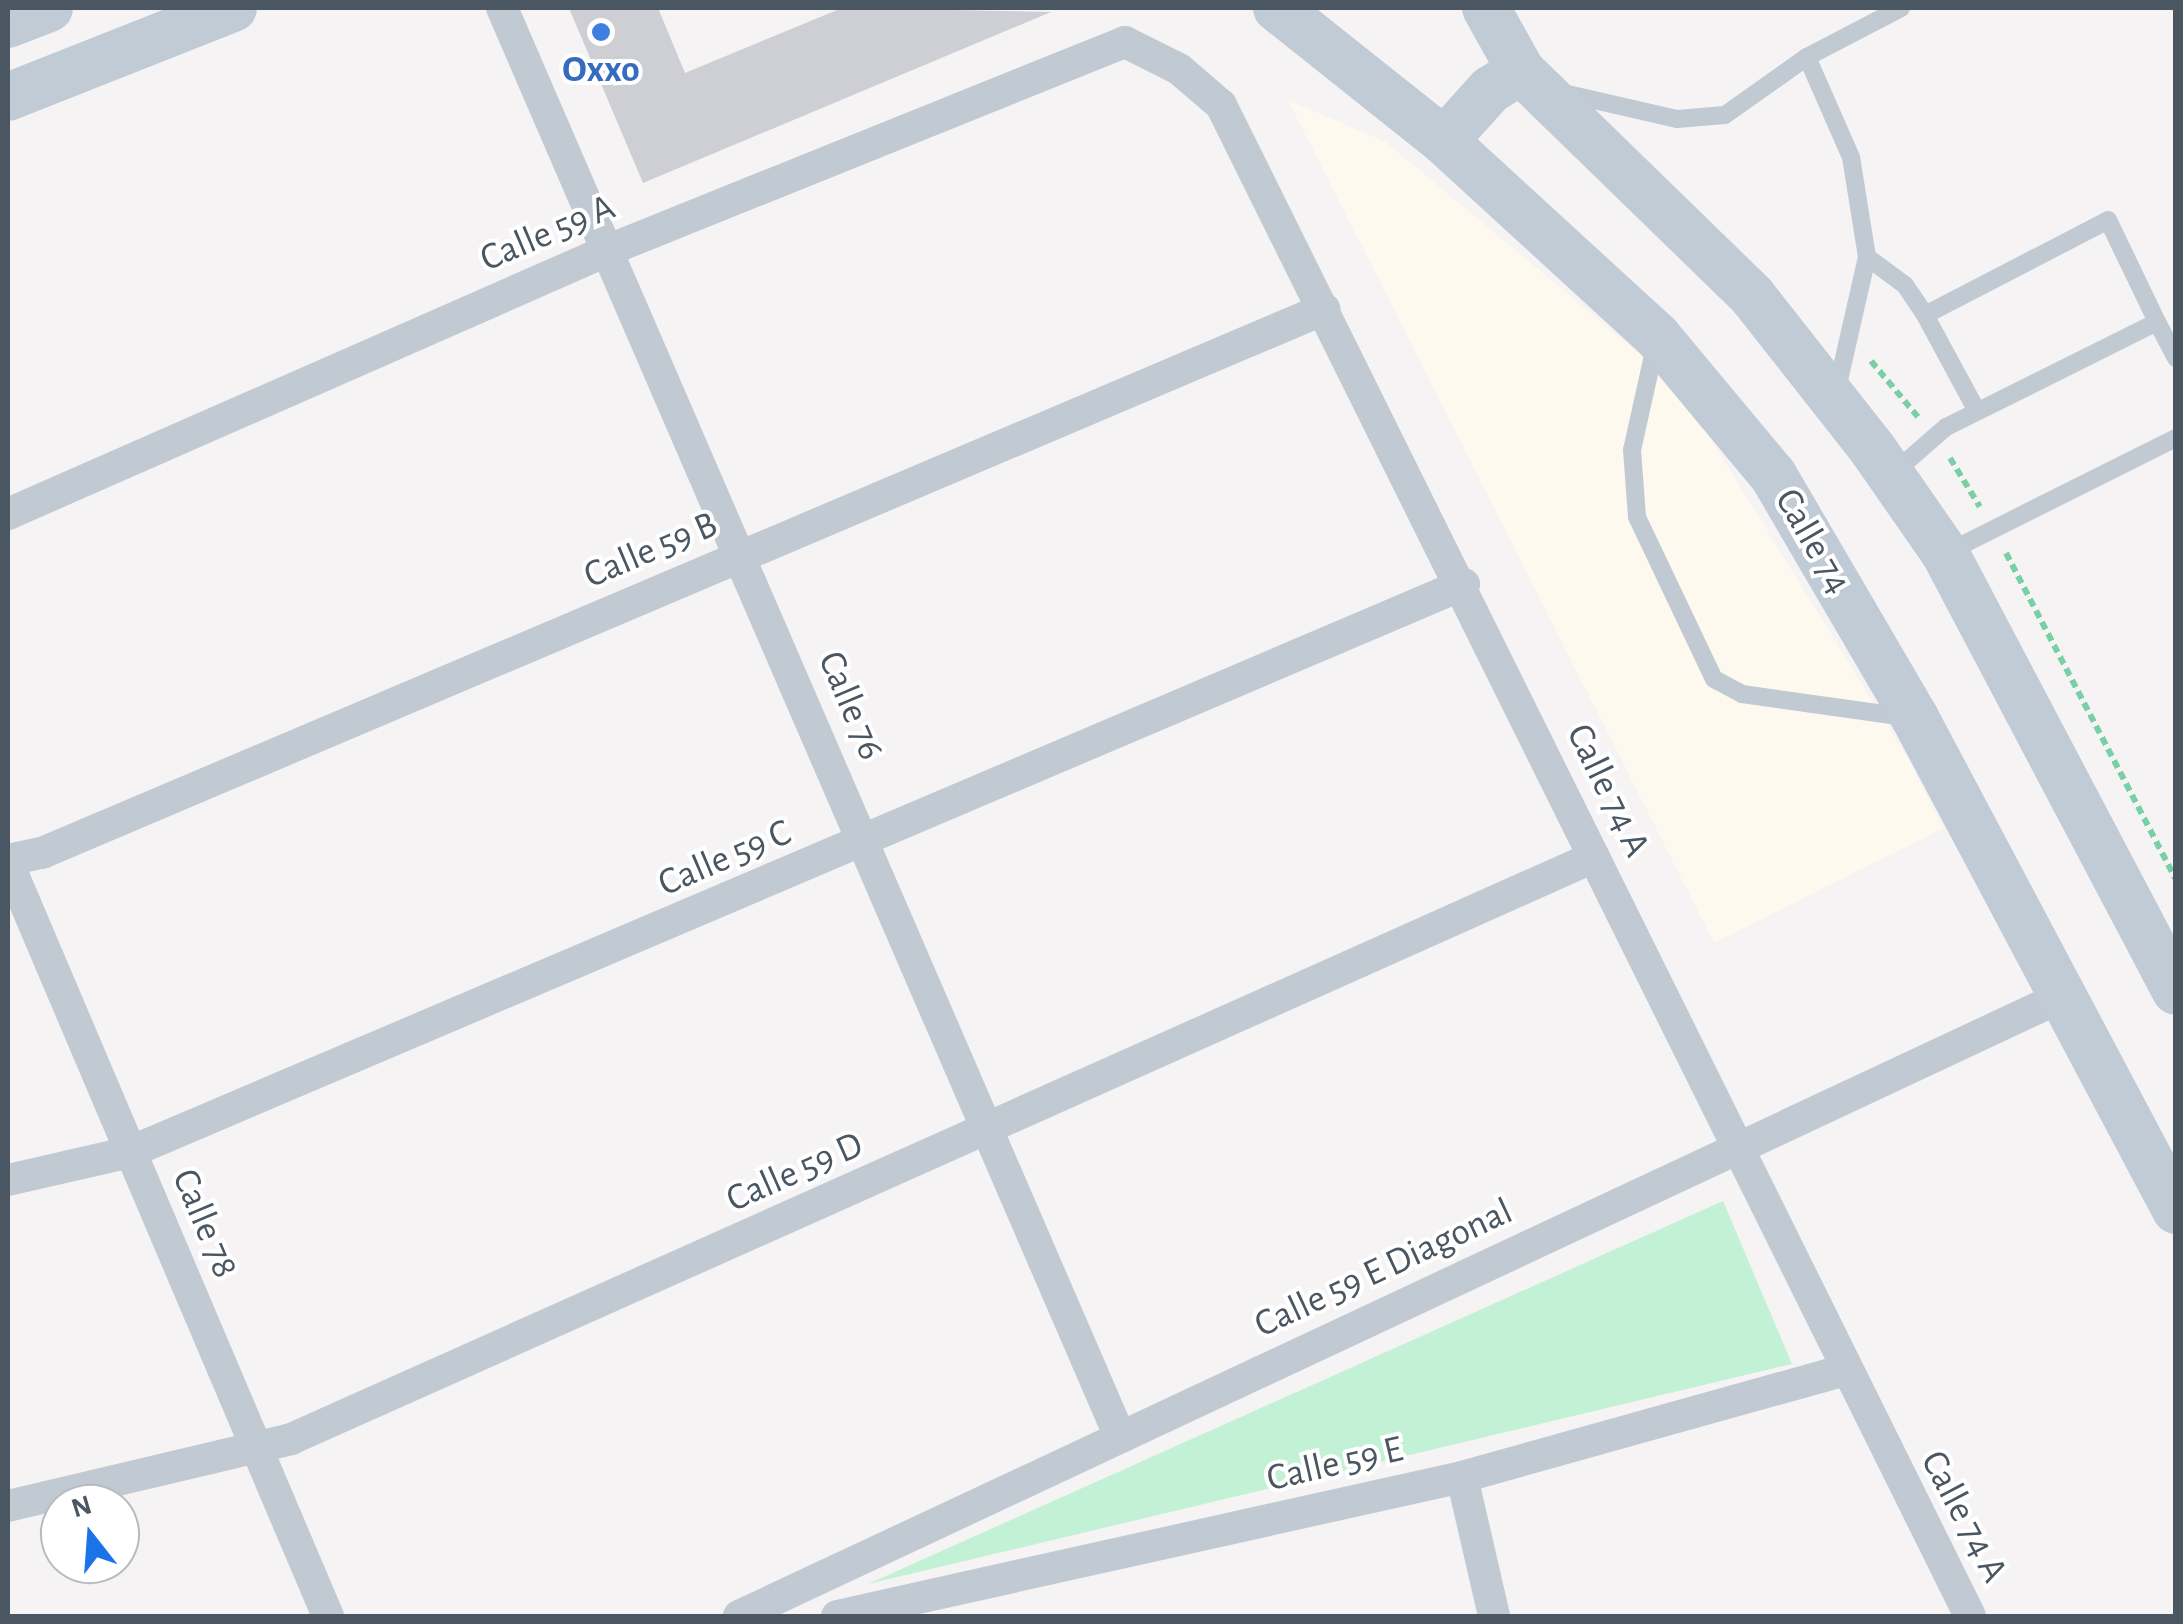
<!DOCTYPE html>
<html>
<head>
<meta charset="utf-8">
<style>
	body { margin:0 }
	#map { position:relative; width:2183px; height:1624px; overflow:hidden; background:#f5f3f3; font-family:"Alegreya Sans",sans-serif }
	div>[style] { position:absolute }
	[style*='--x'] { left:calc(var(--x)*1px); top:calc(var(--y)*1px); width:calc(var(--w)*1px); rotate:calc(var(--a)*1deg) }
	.commercial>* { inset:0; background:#fdf9ef }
	.green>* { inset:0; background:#c3f1d5 }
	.building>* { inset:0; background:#cdcfd5 }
	.path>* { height:6px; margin-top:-3px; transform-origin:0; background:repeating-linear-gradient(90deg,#7ad0a6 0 8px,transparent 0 13px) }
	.service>* { height:18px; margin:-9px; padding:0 9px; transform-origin:9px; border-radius:9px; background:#c1cad2 }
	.minor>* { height:32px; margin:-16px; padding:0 16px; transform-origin:16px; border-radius:16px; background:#c1cad2 }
	.secondary>* { height:48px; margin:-24px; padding:0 24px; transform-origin:24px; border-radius:24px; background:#c1cbd6 }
	.dots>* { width:28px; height:28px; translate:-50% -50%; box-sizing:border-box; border:5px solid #fff; border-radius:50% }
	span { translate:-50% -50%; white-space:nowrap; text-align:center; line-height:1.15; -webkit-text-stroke:8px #fff; paint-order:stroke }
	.shop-label { font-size:38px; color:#366cbe; font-weight:700 }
	.street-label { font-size:38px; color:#4a5661 }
	.frame { position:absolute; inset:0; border:10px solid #4a5661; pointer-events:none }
	.north { position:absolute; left:40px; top:1484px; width:100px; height:100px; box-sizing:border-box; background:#fff; border:2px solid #b7bbc0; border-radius:50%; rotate:343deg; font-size:28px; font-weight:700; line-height:40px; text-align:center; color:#4a5661 }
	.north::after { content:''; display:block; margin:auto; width:35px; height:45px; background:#1a73e8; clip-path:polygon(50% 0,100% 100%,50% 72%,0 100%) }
</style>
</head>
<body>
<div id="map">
	<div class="commercial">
		<div style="clip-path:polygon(1288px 100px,1386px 142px,1678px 386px,1910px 762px,1943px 828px,1714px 943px)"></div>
	</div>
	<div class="green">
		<div style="clip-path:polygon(1723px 1201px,1792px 1364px,868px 1584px)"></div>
	</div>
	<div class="building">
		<div style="clip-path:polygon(569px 8px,658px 8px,685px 73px,842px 8px,1051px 12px,643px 183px)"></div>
	</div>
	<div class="path">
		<div style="--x:1871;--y:361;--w:73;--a:50"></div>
		<div style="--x:1950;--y:458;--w:57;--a:58.5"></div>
		<div style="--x:2006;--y:553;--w:369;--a:62.5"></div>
	</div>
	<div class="service">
		<div style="--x:1807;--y:57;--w:109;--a:66.3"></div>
		<div style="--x:1851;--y:157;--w:101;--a:80.9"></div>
		<div style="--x:1867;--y:257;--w:139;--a:102.8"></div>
		<div style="--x:1559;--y:92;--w:121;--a:12.9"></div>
		<div style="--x:1677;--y:119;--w:48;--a:-4.8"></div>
		<div style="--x:1725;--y:115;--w:100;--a:-35.3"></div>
		<div style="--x:1807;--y:57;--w:106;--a:-27.5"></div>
		<div style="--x:1867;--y:257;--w:47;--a:36.4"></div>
		<div style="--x:1905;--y:285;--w:36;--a:56"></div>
		<div style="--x:1925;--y:315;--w:206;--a:-27.4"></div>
		<div style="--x:2108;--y:220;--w:113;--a:64.3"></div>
		<div style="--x:2157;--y:322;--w:236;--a:153.5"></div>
		<div style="--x:1946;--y:427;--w:73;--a:138.9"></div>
		<div style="--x:1925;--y:315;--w:109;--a:61.6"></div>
		<div style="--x:2157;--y:322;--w:41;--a:62.2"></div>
		<div style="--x:1656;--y:342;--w:111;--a:102.5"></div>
		<div style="--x:1632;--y:450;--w:67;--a:85.7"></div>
		<div style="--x:1637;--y:517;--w:179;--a:64.6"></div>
		<div style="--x:1714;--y:679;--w:32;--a:28"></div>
		<div style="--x:1742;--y:694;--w:165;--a:8"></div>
		<div style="--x:1946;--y:553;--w:257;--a:-26.6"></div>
	</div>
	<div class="minor">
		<div style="--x:502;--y:8;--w:1557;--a:66.61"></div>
		<div style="--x:8;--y:514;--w:659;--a:-23.72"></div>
		<div style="--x:611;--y:249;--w:554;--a:-21.94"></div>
		<div style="--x:1125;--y:42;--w:60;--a:26.6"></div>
		<div style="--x:1179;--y:69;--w:55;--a:40.6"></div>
		<div style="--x:1221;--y:105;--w:1686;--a:63.63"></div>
		<div style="--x:8;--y:860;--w:35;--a:-12"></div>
		<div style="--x:42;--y:853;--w:1393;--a:-22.99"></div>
		<div style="--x:8;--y:863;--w:818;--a:66.98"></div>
		<div style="--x:8;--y:1180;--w:125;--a:-12.9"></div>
		<div style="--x:130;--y:1152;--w:1450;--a:-23.06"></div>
		<div style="--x:1462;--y:1477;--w:143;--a:77"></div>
		<div style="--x:8;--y:1506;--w:291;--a:-13.3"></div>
		<div style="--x:291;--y:1439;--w:1427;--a:-24.07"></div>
		<div style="--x:739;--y:1616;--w:1462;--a:-25.09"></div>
		<div style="--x:837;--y:1616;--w:640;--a:-12.54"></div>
		<div style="--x:1462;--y:1477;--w:398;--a:-15.6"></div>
	</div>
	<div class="secondary">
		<div style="--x:1277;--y:8;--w:213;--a:38.5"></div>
		<div style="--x:1444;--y:141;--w:289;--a:42.5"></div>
		<div style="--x:1657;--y:336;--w:181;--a:50.2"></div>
		<div style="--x:1773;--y:475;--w:281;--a:59.7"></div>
		<div style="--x:1915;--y:718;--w:557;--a:62.05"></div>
		<div style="--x:1486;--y:8;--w:72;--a:60.9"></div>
		<div style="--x:1521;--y:71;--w:324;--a:44.2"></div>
		<div style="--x:1753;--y:297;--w:196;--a:51.8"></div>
		<div style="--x:1874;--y:451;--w:124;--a:55.2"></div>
		<div style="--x:1945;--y:553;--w:495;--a:62.2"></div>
		<div style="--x:8;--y:24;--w:44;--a:-21.3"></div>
		<div style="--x:8;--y:97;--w:242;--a:-21.6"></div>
		<div style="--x:1444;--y:141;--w:69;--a:-48"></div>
		<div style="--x:1490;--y:90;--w:36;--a:-32"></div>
	</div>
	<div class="dots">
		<div style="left:601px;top:32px;background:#3f7fe0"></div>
	</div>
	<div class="shop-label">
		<span style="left:601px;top:71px">Oxxo</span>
	</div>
	<div class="street-label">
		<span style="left:548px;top:234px;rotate:-23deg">Calle 59 A</span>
		<span style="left:1812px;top:542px;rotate:60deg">Calle 74</span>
		<span style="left:651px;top:551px;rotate:-23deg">Calle 59 B</span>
		<span style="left:850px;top:706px;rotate:67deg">Calle 76</span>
		<span style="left:1607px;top:791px;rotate:64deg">Calle 74 A</span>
		<span style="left:725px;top:859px;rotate:-23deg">Calle 59 C</span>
		<span style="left:795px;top:1173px;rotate:-24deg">Calle 59 D</span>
		<span style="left:204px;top:1224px;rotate:67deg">Calle 78</span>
		<span style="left:1384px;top:1269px;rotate:-25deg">Calle 59 E Diagonal</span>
		<span style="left:1335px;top:1465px;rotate:-13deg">Calle 59 E</span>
		<span style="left:1963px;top:1517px;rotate:62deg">Calle 74 A</span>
	</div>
	<div class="frame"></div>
	<div class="north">N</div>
</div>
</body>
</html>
